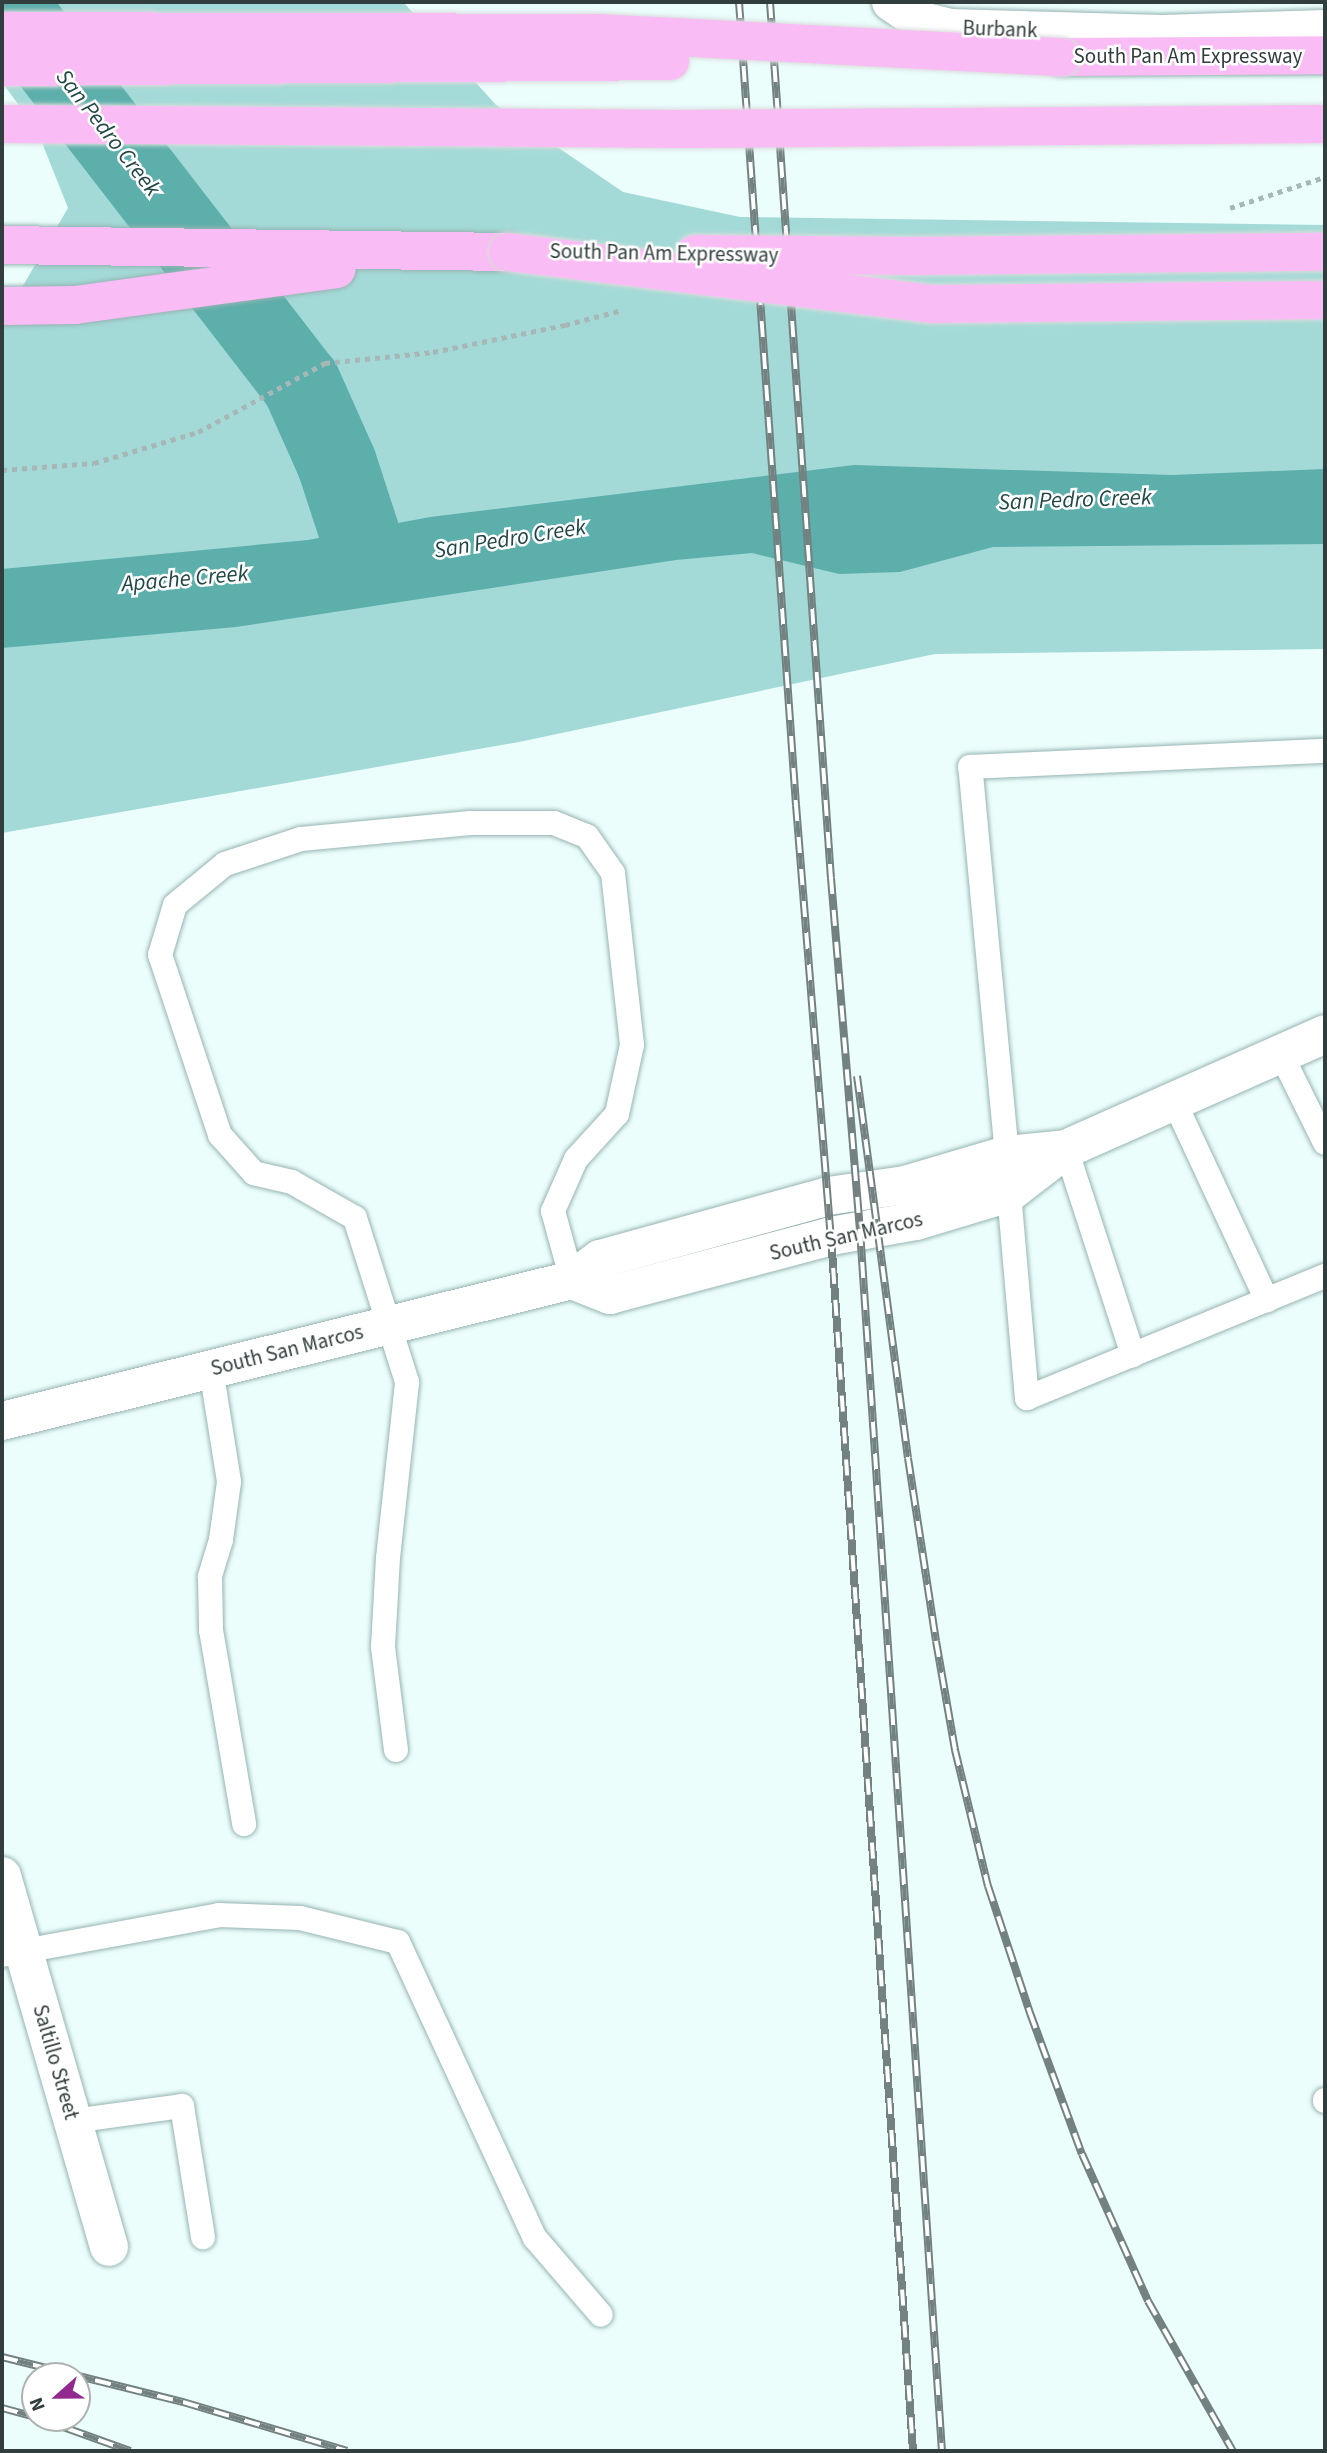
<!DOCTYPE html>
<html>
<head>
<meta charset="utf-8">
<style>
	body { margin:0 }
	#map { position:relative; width:1327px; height:2453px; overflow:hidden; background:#ebfefc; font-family:"Source Sans 3",sans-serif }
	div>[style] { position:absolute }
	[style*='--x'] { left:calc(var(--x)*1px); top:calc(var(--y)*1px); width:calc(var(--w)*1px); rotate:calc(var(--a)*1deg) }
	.green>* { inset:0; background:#a3dad7 }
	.water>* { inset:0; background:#5dafac }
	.river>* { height:80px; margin:-40px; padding:0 40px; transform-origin:40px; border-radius:40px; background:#5dafac }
	.path>* { height:4.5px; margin-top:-2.25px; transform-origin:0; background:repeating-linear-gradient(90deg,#a6b7b5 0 5px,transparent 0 10px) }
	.roads { filter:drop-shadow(0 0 2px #97b4b3) drop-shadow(0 0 2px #97b4b3) }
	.lane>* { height:24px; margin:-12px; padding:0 12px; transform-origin:12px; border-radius:12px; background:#fff }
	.street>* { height:38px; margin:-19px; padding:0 19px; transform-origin:19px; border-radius:19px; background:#fff }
	.secondary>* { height:38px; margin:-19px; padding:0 19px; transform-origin:19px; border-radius:19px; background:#fff }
	.highway>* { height:38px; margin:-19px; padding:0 19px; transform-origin:19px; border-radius:19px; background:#f9bcf4 }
	.rail>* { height:8px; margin-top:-4px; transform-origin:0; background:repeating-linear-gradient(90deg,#fff 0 16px,#738180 0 32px); box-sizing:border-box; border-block:2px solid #738180 }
	.bridges { filter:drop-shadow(0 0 2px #dadcdc) drop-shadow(0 0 2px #dadcdc) }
	.highway-bridge>* { height:38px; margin:-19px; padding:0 19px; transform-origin:19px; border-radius:19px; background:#f9bcf4 }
	span { translate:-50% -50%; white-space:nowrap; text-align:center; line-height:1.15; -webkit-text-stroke:5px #fff; paint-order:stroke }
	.street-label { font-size:21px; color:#323e3d }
	.water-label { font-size:23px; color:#214846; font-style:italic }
	.frame { position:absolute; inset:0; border:4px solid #323e3d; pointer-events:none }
	.north { position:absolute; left:21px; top:2362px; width:70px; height:70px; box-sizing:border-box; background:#fff; border:2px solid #adb2b1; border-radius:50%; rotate:249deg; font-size:19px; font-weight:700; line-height:28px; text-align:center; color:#323e3d }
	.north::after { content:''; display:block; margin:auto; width:24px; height:32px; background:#91298e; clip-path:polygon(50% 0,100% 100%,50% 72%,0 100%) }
</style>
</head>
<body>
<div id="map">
	<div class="green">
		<div style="clip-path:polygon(2px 2px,403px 2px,496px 105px,623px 192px,740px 217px,1325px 225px,1325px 649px,935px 654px,519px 742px,2px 833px,2px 322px,68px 208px,37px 130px,2px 82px)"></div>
	</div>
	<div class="water">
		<div style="clip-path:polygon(854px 465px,1172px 475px,1325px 469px,1325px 544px,993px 547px,900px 572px,839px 574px,752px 553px,676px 560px,236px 627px,2px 648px,2px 569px,308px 540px,430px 517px)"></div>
	</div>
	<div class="river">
		<div style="--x:6;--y:2;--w:482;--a:52.3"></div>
		<div style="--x:301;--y:383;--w:89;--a:66"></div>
		<div style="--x:337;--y:464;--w:103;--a:71.9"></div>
	</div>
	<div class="path">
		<div style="--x:1230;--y:208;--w:100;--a:-18.1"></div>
		<div style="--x:2;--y:470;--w:92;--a:-4.4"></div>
		<div style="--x:94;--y:463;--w:109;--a:-16.6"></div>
		<div style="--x:198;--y:432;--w:145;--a:-28.5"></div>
		<div style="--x:325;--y:363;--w:109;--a:-5.8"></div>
		<div style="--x:433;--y:352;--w:135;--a:-11.6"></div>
		<div style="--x:565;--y:325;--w:59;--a:-14.7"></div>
	</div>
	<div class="roads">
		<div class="lane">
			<div style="--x:1281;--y:1054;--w:99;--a:63.7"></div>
			<div style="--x:1174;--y:1101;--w:220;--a:65"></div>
			<div style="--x:1066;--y:1149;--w:217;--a:72"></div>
			<div style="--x:1007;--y:1155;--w:390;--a:-95.4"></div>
			<div style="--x:970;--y:767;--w:355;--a:-2.6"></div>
			<div style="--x:1009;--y:1193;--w:206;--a:85"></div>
			<div style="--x:1027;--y:1398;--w:322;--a:-22.3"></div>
			<div style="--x:211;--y:1369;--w:114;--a:80.9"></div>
			<div style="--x:229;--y:1482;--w:59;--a:97.9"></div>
			<div style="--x:221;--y:1540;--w:39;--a:107"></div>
			<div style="--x:210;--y:1577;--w:53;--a:88.9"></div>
			<div style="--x:211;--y:1630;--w:197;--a:80.3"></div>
			<div style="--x:396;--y:1750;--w:104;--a:-97.2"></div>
			<div style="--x:383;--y:1647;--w:89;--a:-86.8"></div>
			<div style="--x:388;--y:1558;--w:177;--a:-83.8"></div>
			<div style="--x:407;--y:1382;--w:172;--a:-107.6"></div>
			<div style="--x:355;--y:1218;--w:73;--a:-150.3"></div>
			<div style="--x:292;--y:1182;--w:39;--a:-167"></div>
			<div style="--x:254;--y:1173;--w:51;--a:-131.8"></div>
			<div style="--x:220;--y:1135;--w:190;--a:-108.4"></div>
			<div style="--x:160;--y:955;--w:52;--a:-73.3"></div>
			<div style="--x:175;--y:905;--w:65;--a:-39.4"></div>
			<div style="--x:225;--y:864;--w:80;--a:-18.2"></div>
			<div style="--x:301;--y:839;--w:170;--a:-5.4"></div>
			<div style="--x:470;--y:823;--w:84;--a:0"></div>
			<div style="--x:554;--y:823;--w:35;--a:22"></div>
			<div style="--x:587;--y:836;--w:45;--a:54.9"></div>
			<div style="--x:613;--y:873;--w:173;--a:83.7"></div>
			<div style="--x:632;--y:1045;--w:71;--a:102.3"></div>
			<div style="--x:617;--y:1114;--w:61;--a:132.3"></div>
			<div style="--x:576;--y:1159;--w:57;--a:113.9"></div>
			<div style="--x:553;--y:1211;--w:72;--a:74.6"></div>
			<div style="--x:2;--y:1955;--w:221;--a:-10.4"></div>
			<div style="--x:219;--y:1915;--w:81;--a:2.1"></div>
			<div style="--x:300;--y:1918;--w:101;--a:13.8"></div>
			<div style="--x:398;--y:1942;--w:326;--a:65.2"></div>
			<div style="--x:535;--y:2238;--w:101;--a:49.4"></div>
			<div style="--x:1325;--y:2100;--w:1;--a:90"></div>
			<div style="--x:73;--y:2121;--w:110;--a:-7.8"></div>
			<div style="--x:182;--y:2106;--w:133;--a:80.9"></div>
		</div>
		<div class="street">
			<div style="--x:891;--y:2;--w:32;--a:34"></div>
			<div style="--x:918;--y:20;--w:32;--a:14"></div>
			<div style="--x:949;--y:28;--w:213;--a:1.6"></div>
			<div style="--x:1162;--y:34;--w:163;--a:-1.8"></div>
			<div style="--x:2;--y:1876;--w:386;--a:73.9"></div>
		</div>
		<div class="secondary">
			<div style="--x:572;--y:1280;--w:41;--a:21.5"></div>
			<div style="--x:610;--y:1295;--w:229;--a:-14.9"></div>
			<div style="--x:831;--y:1236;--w:86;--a:-10"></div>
			<div style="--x:916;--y:1221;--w:97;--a:-16.8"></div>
			<div style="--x:1009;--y:1193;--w:72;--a:-37.7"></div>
			<div style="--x:1066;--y:1149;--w:283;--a:-23.9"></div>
			<div style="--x:2;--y:1421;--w:587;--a:-13.89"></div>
			<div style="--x:572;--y:1280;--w:35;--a:-37"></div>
			<div style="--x:600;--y:1259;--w:237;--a:-15.4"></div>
			<div style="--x:828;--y:1196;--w:78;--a:-8.1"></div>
			<div style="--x:905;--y:1185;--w:106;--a:-16.4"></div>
			<div style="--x:1007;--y:1155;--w:59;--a:-5.8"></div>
		</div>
		<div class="highway">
			<div style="--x:1061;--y:57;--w:264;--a:-0.4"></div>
			<div style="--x:2;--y:245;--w:506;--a:0.79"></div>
			<div style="--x:2;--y:306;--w:73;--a:-0.8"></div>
			<div style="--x:75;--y:305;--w:264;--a:-7.8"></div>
		</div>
	</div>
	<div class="rail">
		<div style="--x:739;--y:2;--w:805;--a:85.94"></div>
		<div style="--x:796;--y:805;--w:432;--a:85.4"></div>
		<div style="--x:831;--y:1236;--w:1218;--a:86.14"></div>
		<div style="--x:770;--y:2;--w:878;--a:86.02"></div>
		<div style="--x:831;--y:878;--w:353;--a:85.3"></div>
		<div style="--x:860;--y:1230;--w:1224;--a:86.16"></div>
		<div style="--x:857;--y:1076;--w:385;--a:82.4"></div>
		<div style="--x:908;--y:1458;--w:185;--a:81.3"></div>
		<div style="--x:936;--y:1641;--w:111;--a:80.1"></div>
		<div style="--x:955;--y:1750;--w:140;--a:76.4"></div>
		<div style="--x:988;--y:1886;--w:134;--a:71.7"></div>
		<div style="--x:1030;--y:2013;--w:150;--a:69.8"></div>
		<div style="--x:1082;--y:2154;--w:161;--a:65.8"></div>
		<div style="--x:1148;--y:2301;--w:172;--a:60.5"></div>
		<div style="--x:2;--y:2357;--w:187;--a:14"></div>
		<div style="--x:183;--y:2402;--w:171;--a:16.6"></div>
		<div style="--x:2;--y:2408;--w:34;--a:15"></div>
		<div style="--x:38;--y:2418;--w:98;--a:19.7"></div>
	</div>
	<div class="bridges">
		<div class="highway-bridge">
			<div style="--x:2;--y:31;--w:596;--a:0.19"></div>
			<div style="--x:598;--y:33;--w:464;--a:3"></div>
			<div style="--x:2;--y:67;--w:668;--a:-0.51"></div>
			<div style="--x:2;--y:124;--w:680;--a:0.42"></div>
			<div style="--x:682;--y:129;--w:643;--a:-0.45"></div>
			<div style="--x:508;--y:252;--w:428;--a:7"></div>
			<div style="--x:933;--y:304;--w:392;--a:-0.6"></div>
			<div style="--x:695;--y:254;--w:217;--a:0.5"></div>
			<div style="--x:912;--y:256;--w:413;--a:-0.6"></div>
		</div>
	</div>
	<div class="street-label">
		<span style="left:1000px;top:29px;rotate:2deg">Burbank</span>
		<span style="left:1188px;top:56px">South Pan Am Expressway</span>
		<span style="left:664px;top:253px;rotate:1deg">South Pan Am Expressway</span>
		<span style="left:846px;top:1236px;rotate:-13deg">South San Marcos</span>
		<span style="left:287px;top:1350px;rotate:-14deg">South San Marcos</span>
		<span style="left:56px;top:2062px;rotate:74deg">Saltillo Street</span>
	</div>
	<div class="water-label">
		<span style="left:108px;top:133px;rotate:52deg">San Pedro Creek</span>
		<span style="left:1075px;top:500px;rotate:-2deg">San Pedro Creek</span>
		<span style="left:510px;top:539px;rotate:-9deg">San Pedro Creek</span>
		<span style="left:185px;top:579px;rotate:-5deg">Apache Creek</span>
	</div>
	<div class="frame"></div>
	<div class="north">N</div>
</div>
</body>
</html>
